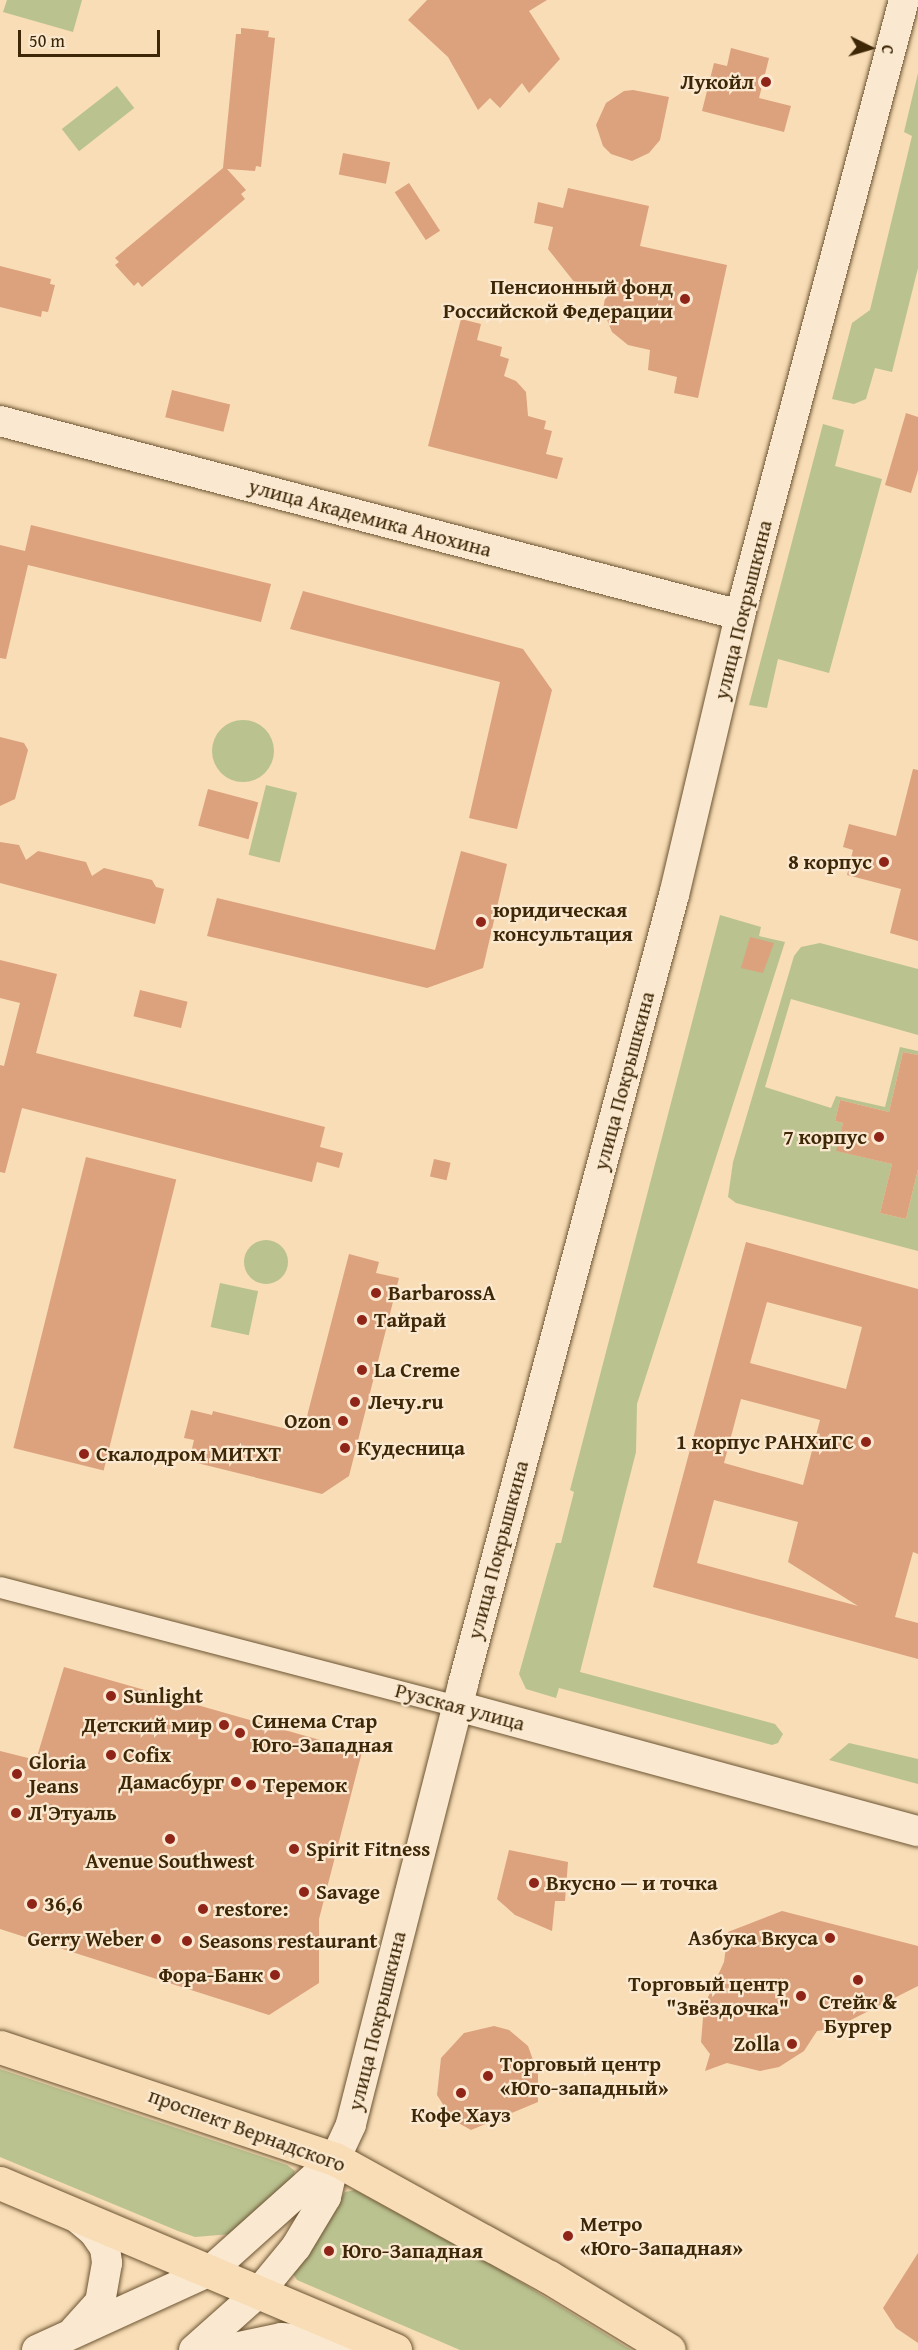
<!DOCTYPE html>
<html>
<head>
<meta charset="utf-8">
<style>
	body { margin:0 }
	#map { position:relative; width:918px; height:2350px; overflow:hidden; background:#f8ddb6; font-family:"Gentium Book Plus",serif }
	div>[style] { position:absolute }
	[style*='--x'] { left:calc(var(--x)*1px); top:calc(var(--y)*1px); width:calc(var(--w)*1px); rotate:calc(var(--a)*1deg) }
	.green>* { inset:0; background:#bac290; transform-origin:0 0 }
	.round { border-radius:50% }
	.building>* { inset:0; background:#dca17d; transform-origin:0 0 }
	.roads { filter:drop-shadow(0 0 2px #6c5432) drop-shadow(0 0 2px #6c5432) }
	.street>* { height:21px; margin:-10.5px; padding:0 10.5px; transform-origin:10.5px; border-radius:10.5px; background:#fae9d0 }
	.secondary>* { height:30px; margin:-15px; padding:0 15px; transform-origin:15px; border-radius:15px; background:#fae9d0 }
	.primary>* { height:33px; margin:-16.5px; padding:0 16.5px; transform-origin:16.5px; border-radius:16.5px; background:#f8ddb6 }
	.dots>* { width:16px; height:16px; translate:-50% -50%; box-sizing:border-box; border:3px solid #fae9d0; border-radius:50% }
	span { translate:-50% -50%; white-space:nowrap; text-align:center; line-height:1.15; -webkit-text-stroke:4.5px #fae9d0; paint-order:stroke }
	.poi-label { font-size:21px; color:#3e2706; font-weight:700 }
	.right { translate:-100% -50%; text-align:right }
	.left { translate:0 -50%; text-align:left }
	.street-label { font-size:21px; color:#3e2706 }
	.north { position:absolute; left:840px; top:18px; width:60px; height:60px; -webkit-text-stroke:4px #fae9d0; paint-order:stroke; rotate:95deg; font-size:16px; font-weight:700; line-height:24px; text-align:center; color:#3e2706 }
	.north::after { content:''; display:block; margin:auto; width:21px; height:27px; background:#3e2706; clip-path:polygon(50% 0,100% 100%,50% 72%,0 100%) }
	.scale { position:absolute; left:18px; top:30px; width:142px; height:27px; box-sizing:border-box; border:3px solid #3e2706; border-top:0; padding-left:8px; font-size:18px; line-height:21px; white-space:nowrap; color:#3e2706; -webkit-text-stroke:4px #fae9d0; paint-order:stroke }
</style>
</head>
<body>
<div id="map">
	<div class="green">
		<div style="clip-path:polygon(7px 0,82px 0,73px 32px,3px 12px)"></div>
		<div style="clip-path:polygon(918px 73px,918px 268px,892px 372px,875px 368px,866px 399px,854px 404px,832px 399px,852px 323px,870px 310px,912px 136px,904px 132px)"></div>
		<div style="left:117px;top:86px;width:28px;height:70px;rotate:52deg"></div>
		<div style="clip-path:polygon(823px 424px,844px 430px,835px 466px,882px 479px,829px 673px,778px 659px,767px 708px,749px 705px)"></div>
		<div class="round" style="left:212px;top:720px;width:62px;height:62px"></div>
		<div style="left:266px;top:785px;width:32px;height:72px;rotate:14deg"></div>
		<div style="clip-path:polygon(720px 915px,761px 927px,759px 936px,785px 942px,637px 1404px,636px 1452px,580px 1672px,775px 1724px,783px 1734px,778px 1743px,772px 1745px,559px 1688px,556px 1698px,526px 1689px,519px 1674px,556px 1543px,561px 1543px,574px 1492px,570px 1490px)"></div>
		<div style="clip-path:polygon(820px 943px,918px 969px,918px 1035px,791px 999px,765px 1087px,831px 1108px,836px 1096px,885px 1107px,900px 1047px,918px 1051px,918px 1055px,903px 1052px,889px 1112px,840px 1100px,835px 1121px,843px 1123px,837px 1151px,892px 1164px,880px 1213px,906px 1219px,918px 1169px,918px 1251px,736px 1203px,728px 1197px,733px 1162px,794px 956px,801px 947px)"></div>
		<div class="round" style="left:244px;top:1240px;width:44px;height:44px"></div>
		<div style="left:220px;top:1283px;width:39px;height:45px;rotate:12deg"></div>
		<div style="clip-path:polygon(849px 1743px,918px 1759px,918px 1784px,829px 1760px)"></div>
		<div style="clip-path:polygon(0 2069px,287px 2165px,295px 2171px,292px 2181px,231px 2234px,195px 2237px,178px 2231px,0 2157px)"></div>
		<div style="clip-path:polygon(355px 2190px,498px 2268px,631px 2350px,460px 2350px,297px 2280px,292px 2272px,345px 2192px)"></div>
	</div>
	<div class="building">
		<div style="clip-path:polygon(427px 0,547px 0,529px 11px,560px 59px,529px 93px,522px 83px,500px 108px,490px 98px,478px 110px,448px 57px,408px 20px)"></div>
		<div style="clip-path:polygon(241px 28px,269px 31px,268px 37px,275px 38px,261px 167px,256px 166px,255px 171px,227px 169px,246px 190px,241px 194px,245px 199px,142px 287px,138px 282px,134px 286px,115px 265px,119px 262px,115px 258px,223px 168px,236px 34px,241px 34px)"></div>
		<div style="clip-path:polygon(731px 48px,769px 58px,759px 98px,791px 106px,784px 132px,702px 111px,714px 63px,727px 66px)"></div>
		<div style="clip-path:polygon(633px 90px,669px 97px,660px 140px,649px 153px,632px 161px,611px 154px,603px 146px,596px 125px,606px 103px,624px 91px)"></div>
		<div style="left:343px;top:153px;width:48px;height:22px;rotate:11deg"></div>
		<div style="left:409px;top:183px;width:57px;height:17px;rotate:57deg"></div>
		<div style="clip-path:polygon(568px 188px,649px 206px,640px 246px,727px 265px,698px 398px,674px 393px,677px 377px,648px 370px,650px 350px,628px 345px,612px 332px,603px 310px,606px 292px,575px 283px,548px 249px,553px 227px,534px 223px,538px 202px,563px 208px)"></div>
		<div style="clip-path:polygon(0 266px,51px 279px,50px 284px,55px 285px,48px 312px,42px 311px,41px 317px,0 307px)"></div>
		<div style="clip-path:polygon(461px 319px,481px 324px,477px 340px,502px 347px,500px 356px,509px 359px,504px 376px,516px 381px,526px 392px,528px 416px,546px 421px,544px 429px,552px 431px,546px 454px,563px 458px,557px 479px,428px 446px)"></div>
		<div style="left:172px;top:390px;width:60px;height:28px;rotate:14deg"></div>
		<div style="clip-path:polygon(906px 413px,918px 417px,918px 470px,911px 493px,885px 485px)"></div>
		<div style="clip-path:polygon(31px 525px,271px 584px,261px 622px,28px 565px,6px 659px,0 658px,0 545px,25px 551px)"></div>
		<div style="clip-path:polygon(303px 591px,523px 649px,552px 690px,517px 829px,469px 818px,500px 682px,290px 629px)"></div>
		<div style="clip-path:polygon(0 737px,24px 743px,28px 750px,15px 799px,0 806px)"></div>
		<div style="clip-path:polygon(913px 769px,918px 770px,918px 941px,890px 933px,901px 889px,847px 875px,853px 850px,843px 847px,849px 824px,896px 836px)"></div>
		<div style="left:208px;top:789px;width:52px;height:38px;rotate:15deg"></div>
		<div style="clip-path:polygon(0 842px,19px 845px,26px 860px,38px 851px,86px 862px,92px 876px,104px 868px,152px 880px,156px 887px,164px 889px,155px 924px,0 883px)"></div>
		<div style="clip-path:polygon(461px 851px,507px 864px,483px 968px,427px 988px,207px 936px,217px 898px,435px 950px)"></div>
		<div style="clip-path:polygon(750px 937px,774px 943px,763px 973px,741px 968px)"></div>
		<div style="clip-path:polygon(0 960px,57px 974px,36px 1053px,325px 1127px,320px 1147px,343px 1153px,339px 1168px,317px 1162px,312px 1182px,22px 1108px,5px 1173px,0 1172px,0 1065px,4px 1066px,20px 1003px,0 998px)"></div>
		<div style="left:140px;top:990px;width:49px;height:27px;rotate:14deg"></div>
		<div style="clip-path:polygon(903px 1052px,918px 1055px,918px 1169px,906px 1219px,880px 1213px,892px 1164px,836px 1151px,843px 1123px,835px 1121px,840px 1100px,889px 1112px)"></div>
		<div style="left:86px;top:1157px;width:93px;height:300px;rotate:14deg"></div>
		<div style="left:434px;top:1159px;width:17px;height:18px;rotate:13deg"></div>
		<div style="clip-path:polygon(evenodd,746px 1242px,918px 1289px,918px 1554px,913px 1552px,895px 1617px,918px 1623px,918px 1659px,653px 1587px,746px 1242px,767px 1302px,862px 1327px,846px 1389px,750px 1363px,767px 1302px,746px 1242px,741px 1399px,820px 1420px,803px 1485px,724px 1463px,741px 1399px,746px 1242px,714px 1500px,798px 1522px,788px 1562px,858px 1606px,697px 1563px,714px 1500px)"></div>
		<div style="clip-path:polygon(349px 1254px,379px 1262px,376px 1273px,399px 1278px,349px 1476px,322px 1494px,189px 1461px,194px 1440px,184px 1438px,191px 1410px,212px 1415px,213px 1411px,287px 1429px,306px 1420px)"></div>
		<div style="clip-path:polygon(64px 1667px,362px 1752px,319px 1919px,319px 1983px,269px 2015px,0 1929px,0 1751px,36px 1760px)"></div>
		<div style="clip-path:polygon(509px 1850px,568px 1862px,565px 1901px,555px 1901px,552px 1931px,515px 1915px,497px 1899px)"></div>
		<div style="clip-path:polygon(782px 1911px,918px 1946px,918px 1986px,833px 2029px,817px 2031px,804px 2051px,779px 2067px,760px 2071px,727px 2063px,705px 2071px,710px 2054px,701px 2042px,704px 2006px,724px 1962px,728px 1932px)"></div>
		<div style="clip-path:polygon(494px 2026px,509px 2030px,528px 2046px,538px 2074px,538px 2102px,471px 2130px,453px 2120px,437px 2095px,441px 2058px,464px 2033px)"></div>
		<div style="clip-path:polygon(918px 2253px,918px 2343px,896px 2328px,883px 2308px)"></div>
	</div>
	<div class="roads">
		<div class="street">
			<div style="--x:0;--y:1587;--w:472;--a:14.6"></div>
		</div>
		<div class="secondary">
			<div style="--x:0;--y:421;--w:765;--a:14.69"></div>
			<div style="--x:457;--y:1706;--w:478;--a:15.2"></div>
			<div style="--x:74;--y:2215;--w:26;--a:40"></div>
			<div style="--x:94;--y:2232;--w:19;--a:55"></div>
			<div style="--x:105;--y:2248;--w:15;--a:82"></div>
			<div style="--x:107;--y:2263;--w:40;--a:100"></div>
			<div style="--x:100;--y:2302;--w:38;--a:132"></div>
			<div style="--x:37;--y:2350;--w:190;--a:-24.5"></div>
			<div style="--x:210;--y:2271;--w:168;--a:-41.9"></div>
			<div style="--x:194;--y:2350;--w:87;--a:-41.7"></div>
			<div style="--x:259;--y:2292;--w:58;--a:-50.6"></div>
			<div style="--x:296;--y:2247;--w:58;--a:-59"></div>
			<div style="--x:326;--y:2197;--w:39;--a:-77"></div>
			<div style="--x:335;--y:2159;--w:38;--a:-65"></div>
			<div style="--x:351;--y:2124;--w:454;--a:-75.7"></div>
			<div style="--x:463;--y:1684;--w:817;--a:-75.03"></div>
			<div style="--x:674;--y:895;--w:288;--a:-76.7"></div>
			<div style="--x:740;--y:615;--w:636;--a:-75.07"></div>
			<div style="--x:225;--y:2350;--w:57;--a:-12.1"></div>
			<div style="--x:281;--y:2338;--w:86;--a:4"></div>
		</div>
		<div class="primary">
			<div style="--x:0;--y:2047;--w:353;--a:18.5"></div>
			<div style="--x:335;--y:2159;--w:244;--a:28.9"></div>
			<div style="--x:549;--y:2277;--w:140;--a:31.3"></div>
			<div style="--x:0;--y:2183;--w:429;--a:22.9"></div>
		</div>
	</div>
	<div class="dots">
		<div style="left:766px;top:82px;background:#8f2418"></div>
		<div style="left:685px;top:299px;background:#8f2418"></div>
		<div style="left:884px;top:862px;background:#8f2418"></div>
		<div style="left:481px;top:922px;background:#8f2418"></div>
		<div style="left:879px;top:1137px;background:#8f2418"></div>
		<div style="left:376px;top:1293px;background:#8f2418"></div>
		<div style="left:362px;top:1320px;background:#8f2418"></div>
		<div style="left:362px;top:1370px;background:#8f2418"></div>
		<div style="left:355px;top:1402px;background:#8f2418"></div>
		<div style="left:343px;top:1421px;background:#8f2418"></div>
		<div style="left:866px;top:1442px;background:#8f2418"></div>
		<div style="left:345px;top:1448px;background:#8f2418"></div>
		<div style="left:84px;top:1454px;background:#8f2418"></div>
		<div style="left:111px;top:1696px;background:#8f2418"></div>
		<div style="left:224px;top:1725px;background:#8f2418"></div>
		<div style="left:240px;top:1733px;background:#8f2418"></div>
		<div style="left:111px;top:1755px;background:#8f2418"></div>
		<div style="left:17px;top:1774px;background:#8f2418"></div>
		<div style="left:236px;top:1782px;background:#8f2418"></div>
		<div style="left:251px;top:1785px;background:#8f2418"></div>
		<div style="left:16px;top:1813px;background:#8f2418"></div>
		<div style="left:170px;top:1839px;background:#8f2418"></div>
		<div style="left:294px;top:1849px;background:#8f2418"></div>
		<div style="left:534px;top:1883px;background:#8f2418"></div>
		<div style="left:304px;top:1892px;background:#8f2418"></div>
		<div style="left:32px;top:1904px;background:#8f2418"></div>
		<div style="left:203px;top:1909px;background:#8f2418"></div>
		<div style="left:830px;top:1938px;background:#8f2418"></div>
		<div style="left:156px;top:1939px;background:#8f2418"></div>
		<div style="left:187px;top:1941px;background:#8f2418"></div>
		<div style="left:275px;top:1975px;background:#8f2418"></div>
		<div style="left:858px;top:1980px;background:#8f2418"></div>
		<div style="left:801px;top:1996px;background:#8f2418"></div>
		<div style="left:792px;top:2044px;background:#8f2418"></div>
		<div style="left:488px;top:2076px;background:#8f2418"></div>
		<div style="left:461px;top:2093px;background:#8f2418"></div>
		<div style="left:568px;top:2236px;background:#8f2418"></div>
		<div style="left:329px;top:2251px;background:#8f2418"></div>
	</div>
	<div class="poi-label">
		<span class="right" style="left:754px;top:82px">Лукойл</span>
		<span class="right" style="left:673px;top:299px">Пенсионный фонд<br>Российской Федерации</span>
		<span class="right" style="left:872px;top:862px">8 корпус</span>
		<span class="left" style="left:493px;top:922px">юридическая<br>консультация</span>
		<span class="right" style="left:867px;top:1137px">7 корпус</span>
		<span class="left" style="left:388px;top:1293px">BarbarossA</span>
		<span class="left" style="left:374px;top:1320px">Тайрай</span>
		<span class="left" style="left:374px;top:1370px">La Creme</span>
		<span class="left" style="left:368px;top:1402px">Лечу.ru</span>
		<span class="right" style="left:331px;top:1421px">Ozon</span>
		<span class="right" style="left:854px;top:1442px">1 корпус РАНХиГС</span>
		<span class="left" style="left:357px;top:1448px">Кудесница</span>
		<span class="left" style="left:96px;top:1454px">Скалодром МИТХТ</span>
		<span class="left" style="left:123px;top:1696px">Sunlight</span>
		<span class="left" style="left:252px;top:1733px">Синема Стар<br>Юго-Западная</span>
		<span class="right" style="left:212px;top:1725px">Детский мир</span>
		<span class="left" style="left:123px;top:1755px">Cofix</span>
		<span class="left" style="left:29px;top:1774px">Gloria<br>Jeans</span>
		<span class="right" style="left:224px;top:1782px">Дамасбург</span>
		<span class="left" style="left:263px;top:1785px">Теремок</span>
		<span class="left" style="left:28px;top:1813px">Л'Этуаль</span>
		<span class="left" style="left:306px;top:1849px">Spirit Fitness</span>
		<span style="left:170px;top:1861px">Avenue Southwest</span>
		<span class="left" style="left:546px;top:1883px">Вкусно — и точка</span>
		<span class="left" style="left:316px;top:1892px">Savage</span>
		<span class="left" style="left:44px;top:1904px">36,6</span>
		<span class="left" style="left:215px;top:1909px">restore:</span>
		<span class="right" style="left:818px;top:1938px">Азбука Вкуса</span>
		<span class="right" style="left:144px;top:1939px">Gerry Weber</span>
		<span class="left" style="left:199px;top:1941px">Seasons restaurant</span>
		<span class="right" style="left:263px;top:1975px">Фора-Банк</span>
		<span class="right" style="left:789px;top:1996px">Торговый центр<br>"Звёздочка"</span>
		<span style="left:858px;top:2014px">Стейк &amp;<br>Бургер</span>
		<span class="right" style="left:780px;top:2044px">Zolla</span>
		<span class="left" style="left:500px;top:2076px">Торговый центр<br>«Юго-западный»</span>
		<span style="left:461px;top:2115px">Кофе Хауз</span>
		<span class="left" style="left:580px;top:2236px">Метро<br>«Юго-Западная»</span>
		<span class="left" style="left:342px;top:2251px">Юго-Западная</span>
	</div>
	<div class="street-label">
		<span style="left:370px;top:518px;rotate:15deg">улица Академика Анохина</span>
		<span style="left:743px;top:610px;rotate:-76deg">улица Покрышкина</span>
		<span style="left:624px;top:1081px;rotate:-75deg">улица Покрышкина</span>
		<span style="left:498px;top:1550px;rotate:-75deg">улица Покрышкина</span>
		<span style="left:460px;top:1707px;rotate:15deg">Рузская улица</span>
		<span style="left:377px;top:2021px;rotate:-76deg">улица Покрышкина</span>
		<span style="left:247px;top:2130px;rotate:20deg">проспект Вернадского</span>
	</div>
	<div class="north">С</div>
	<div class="scale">50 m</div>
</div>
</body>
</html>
